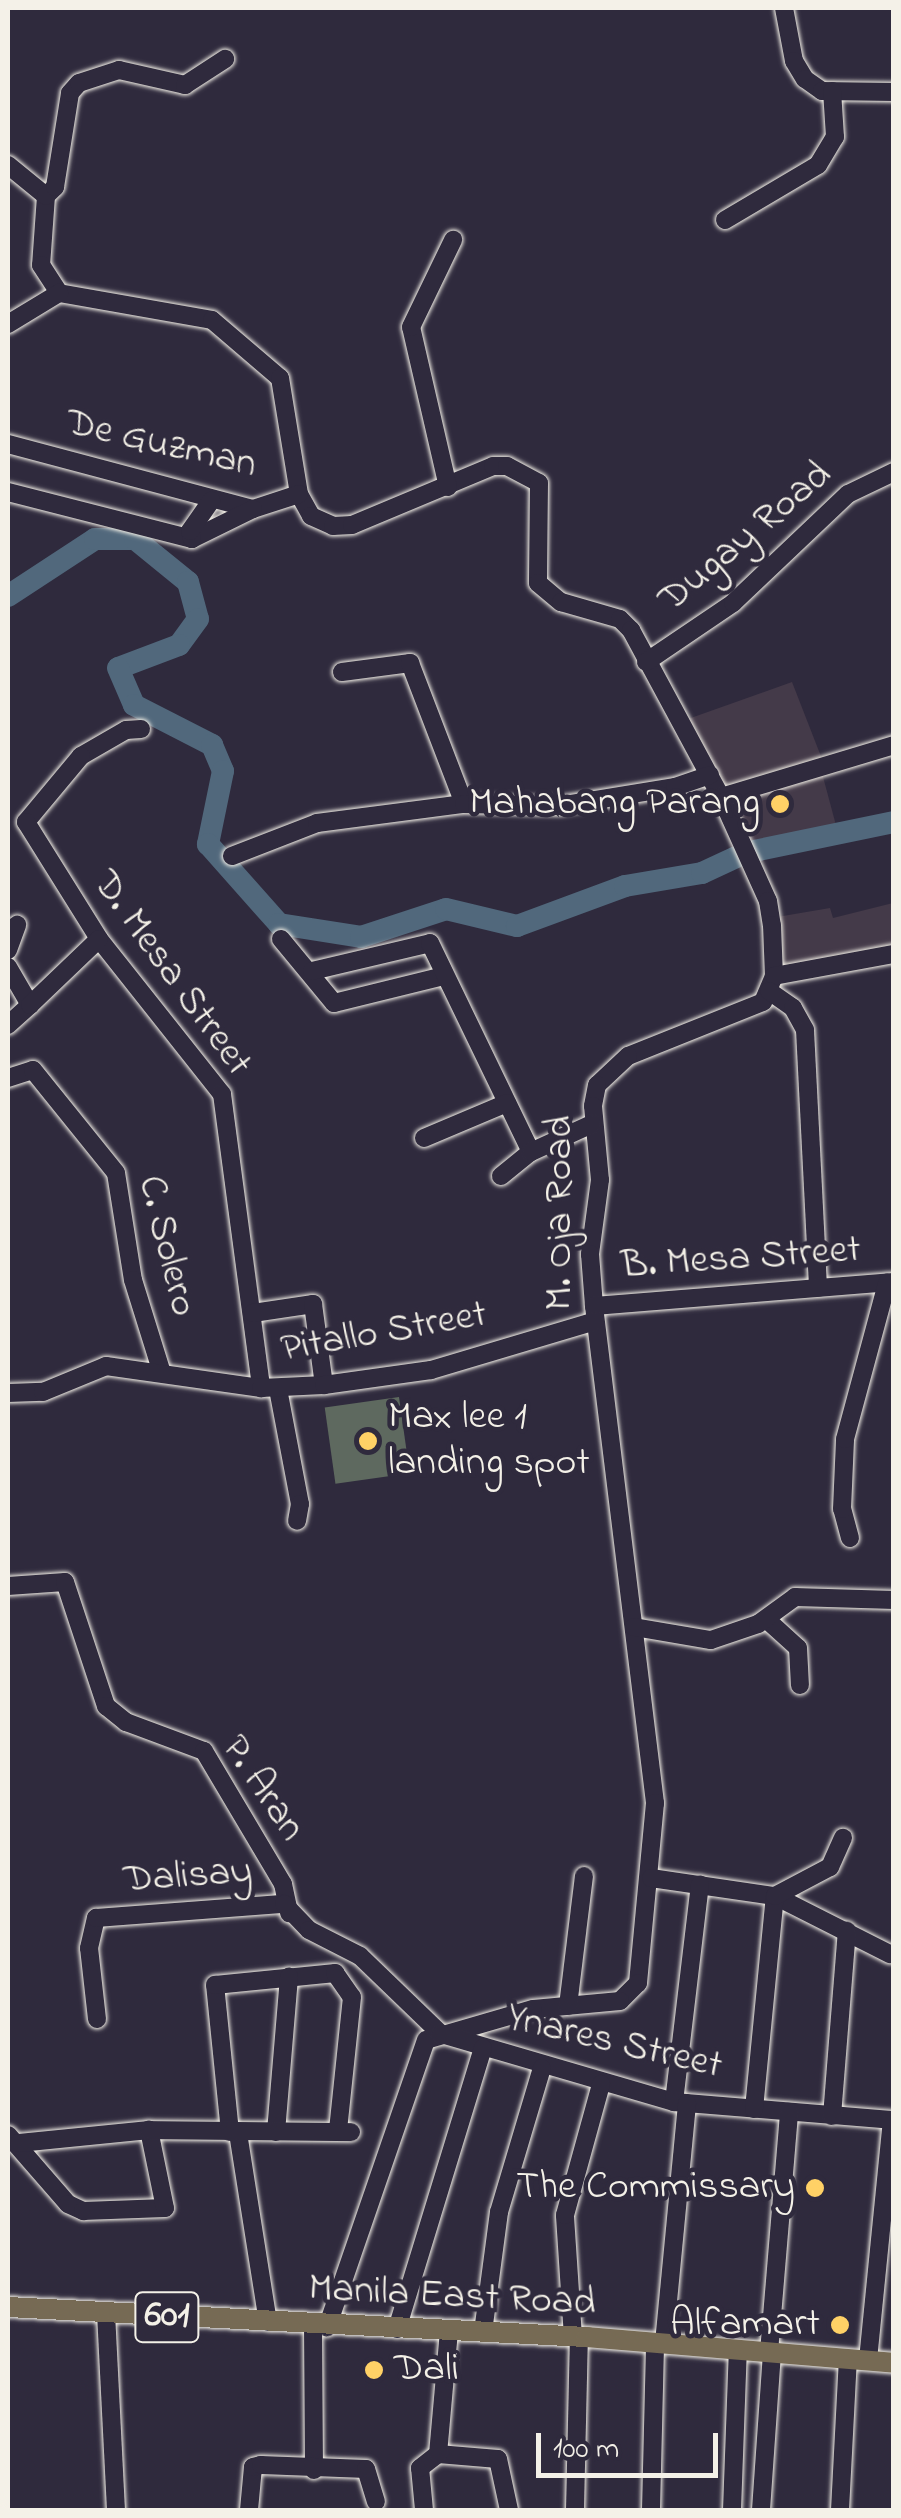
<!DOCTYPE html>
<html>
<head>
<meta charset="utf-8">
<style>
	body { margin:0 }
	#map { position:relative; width:901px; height:2518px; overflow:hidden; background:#2f2a3d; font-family:"Indie Flower",sans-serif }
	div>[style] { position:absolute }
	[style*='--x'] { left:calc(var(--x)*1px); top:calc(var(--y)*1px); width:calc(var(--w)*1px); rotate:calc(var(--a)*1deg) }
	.built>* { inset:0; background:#443a49; transform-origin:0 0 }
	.green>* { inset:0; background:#5e695f; transform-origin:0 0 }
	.river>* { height:22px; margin:-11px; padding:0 11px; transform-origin:11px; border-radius:11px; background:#51687c }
	.roads { filter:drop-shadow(0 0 2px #f4f1e8) drop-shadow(0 0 2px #f4f1e8) }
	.minor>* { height:18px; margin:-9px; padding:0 9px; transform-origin:9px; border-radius:9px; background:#2f2a3d }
	.major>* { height:20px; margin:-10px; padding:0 10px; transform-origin:10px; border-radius:10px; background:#766a54 }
	.dots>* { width:28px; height:28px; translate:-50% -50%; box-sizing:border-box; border:5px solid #2f2a3d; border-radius:50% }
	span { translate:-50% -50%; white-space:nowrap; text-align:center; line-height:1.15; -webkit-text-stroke:9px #2f2a3d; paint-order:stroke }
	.shield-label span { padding:2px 8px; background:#2f2a3d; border:2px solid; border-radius:8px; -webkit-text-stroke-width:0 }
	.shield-label { font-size:38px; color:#f4f1e8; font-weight:700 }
	.street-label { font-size:40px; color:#f4f1e8 }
	.poi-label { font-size:40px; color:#f4f1e8 }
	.right { translate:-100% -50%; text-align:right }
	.left { translate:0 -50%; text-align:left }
	.frame { position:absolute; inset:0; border:10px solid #f4f1e8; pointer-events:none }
	.scale { position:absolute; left:536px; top:2433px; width:182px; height:45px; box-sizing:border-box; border:5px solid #f4f1e8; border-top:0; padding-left:12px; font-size:30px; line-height:35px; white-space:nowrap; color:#f4f1e8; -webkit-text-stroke:8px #2f2a3d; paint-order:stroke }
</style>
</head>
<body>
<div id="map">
	<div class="built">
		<div style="clip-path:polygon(792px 682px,822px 759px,724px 790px,688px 719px)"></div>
		<div style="left:822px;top:773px;width:53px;height:94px;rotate:75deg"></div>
		<div style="clip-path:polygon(893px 903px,893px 948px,780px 971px,777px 917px,830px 908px,833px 918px)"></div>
	</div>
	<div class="green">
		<div style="left:399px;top:1397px;width:77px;height:75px;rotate:82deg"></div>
	</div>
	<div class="river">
		<div style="--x:8;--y:596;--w:104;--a:-33.2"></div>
		<div style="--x:95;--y:539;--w:40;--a:0"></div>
		<div style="--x:135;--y:539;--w:68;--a:39.1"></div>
		<div style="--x:188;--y:582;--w:38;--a:75"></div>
		<div style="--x:198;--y:619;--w:32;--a:126"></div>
		<div style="--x:179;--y:645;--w:65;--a:159.3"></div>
		<div style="--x:118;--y:668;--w:40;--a:66.6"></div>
		<div style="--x:134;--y:705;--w:88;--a:27.1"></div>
		<div style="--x:212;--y:745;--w:28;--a:67"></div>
		<div style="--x:223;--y:771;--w:75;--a:101.6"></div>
		<div style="--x:208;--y:844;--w:107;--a:48.4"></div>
		<div style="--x:279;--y:924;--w:83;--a:9"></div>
		<div style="--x:361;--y:937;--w:89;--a:-18.2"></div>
		<div style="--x:446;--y:909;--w:73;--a:13.5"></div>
		<div style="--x:517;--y:926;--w:115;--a:-20.3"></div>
		<div style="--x:625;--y:886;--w:78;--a:-9.6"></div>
		<div style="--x:702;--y:873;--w:45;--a:-24.9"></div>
		<div style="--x:749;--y:852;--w:148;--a:-11.7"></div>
	</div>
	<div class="roads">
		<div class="minor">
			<div style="--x:784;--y:8;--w:54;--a:79.3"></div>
			<div style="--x:794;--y:61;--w:21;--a:59"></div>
			<div style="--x:805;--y:79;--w:21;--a:35"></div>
			<div style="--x:822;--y:91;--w:72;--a:0.8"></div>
			<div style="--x:8;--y:165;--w:49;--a:39.2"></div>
			<div style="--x:46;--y:196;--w:69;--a:94.1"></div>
			<div style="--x:41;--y:265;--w:33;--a:57"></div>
			<div style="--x:59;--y:293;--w:155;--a:10"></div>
			<div style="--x:212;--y:320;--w:89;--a:40.5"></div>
			<div style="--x:280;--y:378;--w:118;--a:80.7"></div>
			<div style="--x:299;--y:494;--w:25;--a:61"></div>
			<div style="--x:311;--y:516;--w:24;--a:24"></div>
			<div style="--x:333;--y:526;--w:19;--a:-3"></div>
			<div style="--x:352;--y:525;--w:153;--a:-22.7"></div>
			<div style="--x:493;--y:466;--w:14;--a:0"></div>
			<div style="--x:507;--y:466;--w:36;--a:28"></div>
			<div style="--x:539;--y:483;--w:100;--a:90.6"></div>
			<div style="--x:538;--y:583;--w:30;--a:40"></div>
			<div style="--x:561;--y:602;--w:61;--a:16.1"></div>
			<div style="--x:620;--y:619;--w:16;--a:45"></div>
			<div style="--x:631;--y:630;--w:190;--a:61.7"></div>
			<div style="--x:721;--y:797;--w:114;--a:65.7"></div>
			<div style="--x:768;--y:901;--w:24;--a:81"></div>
			<div style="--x:772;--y:925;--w:51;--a:87.8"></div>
			<div style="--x:774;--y:976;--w:28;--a:113"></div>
			<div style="--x:763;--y:1002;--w:145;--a:158.2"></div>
			<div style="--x:628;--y:1056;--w:42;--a:136.9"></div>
			<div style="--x:597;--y:1085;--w:21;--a:101"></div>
			<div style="--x:593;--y:1106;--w:74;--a:84.6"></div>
			<div style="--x:600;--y:1180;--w:75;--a:97.7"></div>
			<div style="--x:590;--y:1254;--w:52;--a:85.6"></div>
			<div style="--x:594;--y:1306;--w:501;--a:83"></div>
			<div style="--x:655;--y:1803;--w:181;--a:95.4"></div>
			<div style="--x:638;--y:1983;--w:25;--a:135"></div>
			<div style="--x:620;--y:2001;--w:87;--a:174.7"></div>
			<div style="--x:533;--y:2009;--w:111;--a:163.8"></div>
			<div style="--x:426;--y:2040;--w:304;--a:109"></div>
			<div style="--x:46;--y:196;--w:13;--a:-45"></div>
			<div style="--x:55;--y:187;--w:95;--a:-80.9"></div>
			<div style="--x:70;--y:93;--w:13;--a:-48"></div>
			<div style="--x:79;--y:83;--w:42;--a:-18"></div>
			<div style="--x:119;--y:70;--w:68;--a:12.8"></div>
			<div style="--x:185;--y:85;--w:48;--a:-33"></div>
			<div style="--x:725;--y:220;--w:108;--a:-30.6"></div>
			<div style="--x:818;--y:165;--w:33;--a:-59"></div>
			<div style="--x:835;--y:137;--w:46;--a:-93.7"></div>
			<div style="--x:8;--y:324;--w:60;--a:-31.3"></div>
			<div style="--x:8;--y:444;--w:253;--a:14.9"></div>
			<div style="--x:253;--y:509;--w:48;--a:-18.1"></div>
			<div style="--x:448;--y:487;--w:164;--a:-103"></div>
			<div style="--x:411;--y:327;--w:97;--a:-64.2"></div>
			<div style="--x:8;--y:492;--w:190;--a:14.3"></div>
			<div style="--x:192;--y:539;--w:68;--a:-26.2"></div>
			<div style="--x:192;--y:539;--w:8;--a:-104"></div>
			<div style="--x:190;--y:531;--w:37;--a:-55"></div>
			<div style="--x:646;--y:662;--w:105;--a:-34.1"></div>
			<div style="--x:733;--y:603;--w:158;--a:-43.5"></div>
			<div style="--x:848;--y:494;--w:51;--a:-25.6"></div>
			<div style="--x:342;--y:672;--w:69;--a:-7.5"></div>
			<div style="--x:410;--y:663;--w:151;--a:69"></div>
			<div style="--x:141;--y:729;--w:15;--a:176"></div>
			<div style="--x:126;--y:730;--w:52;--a:150"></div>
			<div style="--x:81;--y:756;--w:86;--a:129.8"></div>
			<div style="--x:26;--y:822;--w:138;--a:58"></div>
			<div style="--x:99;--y:939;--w:198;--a:51.6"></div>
			<div style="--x:222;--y:1094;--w:297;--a:82.4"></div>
			<div style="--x:721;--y:797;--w:181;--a:-16.7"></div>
			<div style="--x:232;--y:856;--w:91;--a:-21.2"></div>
			<div style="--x:317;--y:823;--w:148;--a:-7.4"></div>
			<div style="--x:464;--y:804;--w:95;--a:1.2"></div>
			<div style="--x:559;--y:806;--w:118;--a:-9.3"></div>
			<div style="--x:675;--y:787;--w:37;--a:-19"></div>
			<div style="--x:281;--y:939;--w:83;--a:50.4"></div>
			<div style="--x:334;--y:1003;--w:113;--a:-13.8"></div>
			<div style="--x:8;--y:950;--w:27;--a:-70"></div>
			<div style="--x:8;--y:967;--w:44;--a:59.9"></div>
			<div style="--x:30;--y:1005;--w:30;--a:138"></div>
			<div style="--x:312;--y:971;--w:121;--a:-13.3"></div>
			<div style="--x:430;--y:943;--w:232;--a:64.2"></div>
			<div style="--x:774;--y:976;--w:122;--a:-10.4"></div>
			<div style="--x:769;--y:991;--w:29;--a:35"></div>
			<div style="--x:793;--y:1008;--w:25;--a:61"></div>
			<div style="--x:805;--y:1030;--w:258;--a:87.1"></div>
			<div style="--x:30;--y:1005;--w:95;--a:-43.7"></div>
			<div style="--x:8;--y:1078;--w:26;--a:-18"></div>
			<div style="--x:33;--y:1070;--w:132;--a:51.1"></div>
			<div style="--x:116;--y:1173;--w:108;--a:81"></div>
			<div style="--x:133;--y:1280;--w:97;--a:72.7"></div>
			<div style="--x:424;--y:1138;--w:90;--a:-22.9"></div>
			<div style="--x:501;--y:1176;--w:38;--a:-39"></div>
			<div style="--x:531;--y:1152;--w:67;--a:-24.7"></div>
			<div style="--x:594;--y:1306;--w:301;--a:-4.6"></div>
			<div style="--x:253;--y:1313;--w:61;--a:-8.5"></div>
			<div style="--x:313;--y:1304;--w:82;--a:82.3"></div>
			<div style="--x:278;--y:1389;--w:117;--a:79.2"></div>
			<div style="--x:300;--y:1504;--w:17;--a:100"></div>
			<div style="--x:8;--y:1393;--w:35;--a:-2"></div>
			<div style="--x:43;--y:1392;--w:68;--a:-22.4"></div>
			<div style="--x:106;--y:1366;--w:157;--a:8.1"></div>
			<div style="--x:261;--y:1388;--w:63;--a:-2.7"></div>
			<div style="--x:324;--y:1385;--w:108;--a:-8"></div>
			<div style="--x:431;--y:1370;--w:171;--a:-16.6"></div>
			<div style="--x:850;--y:1538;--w:30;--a:-105"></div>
			<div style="--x:842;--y:1509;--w:70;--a:-87.5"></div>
			<div style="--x:845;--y:1439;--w:162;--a:-74.9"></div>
			<div style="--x:8;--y:1586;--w:57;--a:-4"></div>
			<div style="--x:65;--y:1582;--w:131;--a:71.7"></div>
			<div style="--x:106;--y:1706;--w:26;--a:39"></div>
			<div style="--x:126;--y:1722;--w:83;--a:20.4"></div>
			<div style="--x:204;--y:1751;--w:155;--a:59.3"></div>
			<div style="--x:283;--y:1884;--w:30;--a:78"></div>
			<div style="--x:766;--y:1619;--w:43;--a:42.2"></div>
			<div style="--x:798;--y:1648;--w:37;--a:87"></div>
			<div style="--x:634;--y:1627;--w:78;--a:9.6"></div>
			<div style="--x:711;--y:1640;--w:50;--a:-18.8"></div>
			<div style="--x:758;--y:1624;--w:46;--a:-36.1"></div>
			<div style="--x:795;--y:1597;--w:99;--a:1.7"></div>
			<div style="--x:651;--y:1878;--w:125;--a:8.3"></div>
			<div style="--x:775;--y:1896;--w:129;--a:26.8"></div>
			<div style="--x:568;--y:2006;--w:131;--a:-83"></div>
			<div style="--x:97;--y:2019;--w:71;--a:-96.4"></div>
			<div style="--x:89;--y:1948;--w:31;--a:-77"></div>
			<div style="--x:96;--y:1918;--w:189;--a:-4.3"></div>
			<div style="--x:284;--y:1904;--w:36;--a:46"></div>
			<div style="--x:309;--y:1930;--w:57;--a:27"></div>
			<div style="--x:360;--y:1956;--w:112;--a:43.9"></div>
			<div style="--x:441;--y:2034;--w:243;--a:16.3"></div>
			<div style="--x:674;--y:2102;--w:221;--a:4.7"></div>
			<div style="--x:674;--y:2102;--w:219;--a:-83.2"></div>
			<div style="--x:754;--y:2109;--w:214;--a:-84.4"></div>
			<div style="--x:775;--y:1896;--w:62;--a:-27.8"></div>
			<div style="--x:830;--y:1867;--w:32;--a:-66"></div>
			<div style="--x:832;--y:2116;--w:186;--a:-85.4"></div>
			<div style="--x:230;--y:2132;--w:148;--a:-95.8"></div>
			<div style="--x:215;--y:1985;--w:121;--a:-5.7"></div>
			<div style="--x:335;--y:1973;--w:29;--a:55"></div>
			<div style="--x:352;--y:1997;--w:135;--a:96"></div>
			<div style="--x:276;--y:2132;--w:156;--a:-85.2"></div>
			<div style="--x:238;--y:2133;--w:191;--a:81"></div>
			<div style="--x:8;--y:2135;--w:91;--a:49"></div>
			<div style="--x:68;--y:2204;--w:17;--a:25"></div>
			<div style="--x:83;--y:2211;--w:82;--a:-2.1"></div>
			<div style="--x:165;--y:2208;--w:80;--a:-101.6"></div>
			<div style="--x:19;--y:2143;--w:131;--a:-5.7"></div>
			<div style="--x:149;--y:2130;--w:202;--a:0.6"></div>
			<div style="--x:106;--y:2313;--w:197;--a:87.1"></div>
			<div style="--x:313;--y:2326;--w:144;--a:89.6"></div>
			<div style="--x:397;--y:2329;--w:294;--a:-73"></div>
			<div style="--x:483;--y:2332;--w:121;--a:-82.4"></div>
			<div style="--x:499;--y:2212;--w:150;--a:-73.4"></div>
			<div style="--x:573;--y:2337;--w:122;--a:-93.8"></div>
			<div style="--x:565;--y:2215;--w:136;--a:-74.6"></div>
			<div style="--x:664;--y:2343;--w:241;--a:-84.5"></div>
			<div style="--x:769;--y:2352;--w:241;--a:-85.2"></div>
			<div style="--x:868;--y:2360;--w:241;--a:-84.3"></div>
			<div style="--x:438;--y:2454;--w:60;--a:4.8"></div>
			<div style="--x:498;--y:2459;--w:52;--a:77.8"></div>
			<div style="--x:249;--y:2510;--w:43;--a:-84.7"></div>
			<div style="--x:253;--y:2467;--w:8;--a:-14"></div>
			<div style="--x:261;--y:2465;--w:105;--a:2.2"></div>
			<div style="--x:366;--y:2469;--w:34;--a:73"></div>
			<div style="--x:424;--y:2510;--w:42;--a:-95.4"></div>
			<div style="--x:420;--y:2468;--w:23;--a:-38"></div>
			<div style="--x:438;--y:2454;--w:123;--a:-84.9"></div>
			<div style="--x:575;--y:2510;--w:173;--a:-88.7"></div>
			<div style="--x:651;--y:2510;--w:167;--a:-88.6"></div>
			<div style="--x:732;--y:2510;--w:161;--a:-87.9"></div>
			<div style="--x:761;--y:2510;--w:158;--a:-86"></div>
			<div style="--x:840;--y:2510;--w:151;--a:-87"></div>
		</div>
		<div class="major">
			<div style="--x:8;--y:2307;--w:580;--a:2.97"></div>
			<div style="--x:587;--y:2337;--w:308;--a:4.8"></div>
		</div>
	</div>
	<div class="dots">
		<div style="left:780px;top:804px;background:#ffd166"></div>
		<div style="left:368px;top:1441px;background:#ffd166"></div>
		<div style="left:815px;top:2188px;background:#ffd166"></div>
		<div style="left:840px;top:2325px;background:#ffd166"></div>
		<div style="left:374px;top:2370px;background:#ffd166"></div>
	</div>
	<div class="shield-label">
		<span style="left:167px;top:2317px">601</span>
	</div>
	<div class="street-label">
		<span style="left:161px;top:445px;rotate:13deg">De Guzman</span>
		<span style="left:746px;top:538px;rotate:-40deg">Dugay Road</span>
		<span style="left:171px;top:974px;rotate:54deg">D. Mesa Street</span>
		<span style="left:561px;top:1213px;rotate:-90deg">M. Oja Road</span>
		<span style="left:166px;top:1246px;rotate:76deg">C. Solero</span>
		<span style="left:741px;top:1259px;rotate:-4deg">B. Mesa Street</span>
		<span style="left:384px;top:1333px;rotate:-10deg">Pitallo Street</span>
		<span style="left:262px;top:1789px;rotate:56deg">P. Aran</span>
		<span style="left:188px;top:1877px;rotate:-4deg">Dalisay</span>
		<span style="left:614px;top:2043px;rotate:13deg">Ynares Street</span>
		<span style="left:452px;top:2297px;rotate:3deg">Manila East Road</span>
	</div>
	<div class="poi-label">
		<span class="right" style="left:760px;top:804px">Mahabang Parang</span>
		<span class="left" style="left:388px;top:1441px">Max lee 1<br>landing spot</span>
		<span class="right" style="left:795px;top:2188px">The Commissary</span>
		<span class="right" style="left:820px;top:2325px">Alfamart</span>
		<span class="left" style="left:394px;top:2370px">Dali</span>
	</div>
	<div class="frame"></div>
	<div class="scale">100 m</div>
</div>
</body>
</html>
